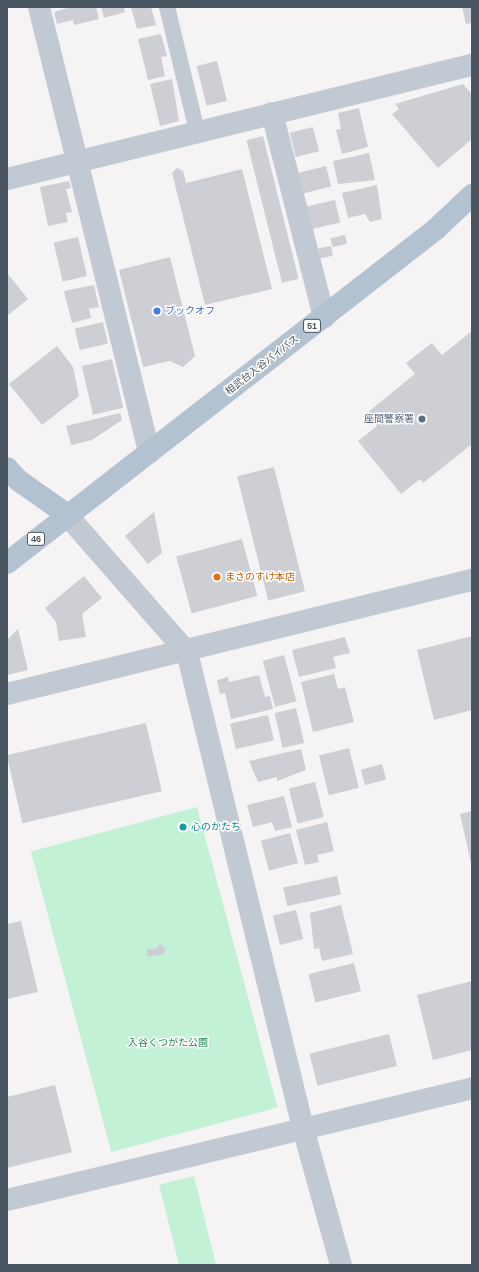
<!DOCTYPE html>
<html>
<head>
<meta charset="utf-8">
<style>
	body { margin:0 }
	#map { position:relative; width:479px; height:1272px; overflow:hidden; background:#f5f3f3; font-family:Arial,"Noto Sans JP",sans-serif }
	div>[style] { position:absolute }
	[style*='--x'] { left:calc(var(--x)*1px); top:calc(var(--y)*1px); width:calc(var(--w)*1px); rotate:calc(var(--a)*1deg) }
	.green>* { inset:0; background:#c3f1d5; transform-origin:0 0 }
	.building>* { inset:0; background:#cdcfd5; transform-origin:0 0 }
	.service>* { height:16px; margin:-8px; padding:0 8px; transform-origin:8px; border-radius:8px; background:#c1cad2 }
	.minor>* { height:22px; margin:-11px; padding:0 11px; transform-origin:11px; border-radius:11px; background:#c1cad2 }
	.tertiary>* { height:22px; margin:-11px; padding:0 11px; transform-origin:11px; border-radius:11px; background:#c1cad2 }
	.primary>* { height:22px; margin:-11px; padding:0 11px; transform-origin:11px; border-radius:11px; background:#b3c2d1 }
	.dots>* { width:11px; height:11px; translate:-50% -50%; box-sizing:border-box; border:2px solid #fff; border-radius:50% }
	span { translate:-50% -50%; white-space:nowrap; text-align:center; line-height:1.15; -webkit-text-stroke:3px #fff; paint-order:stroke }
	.shield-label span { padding:1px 3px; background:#fff; border:1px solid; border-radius:3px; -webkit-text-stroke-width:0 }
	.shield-label { font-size:9px; color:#4a5661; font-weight:700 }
	.shop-label { font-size:10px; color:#366cbe }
	.left { translate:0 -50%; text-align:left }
	.street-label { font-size:10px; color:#4a5661 }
	.service-label { font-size:10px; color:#4e5e75 }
	.right { translate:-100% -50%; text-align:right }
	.food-label { font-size:10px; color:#c56008 }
	.culture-label { font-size:10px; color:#0d838f }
	.park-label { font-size:10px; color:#17864f }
	.frame { position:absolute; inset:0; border:8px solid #4a5661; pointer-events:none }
</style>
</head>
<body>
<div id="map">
	<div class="green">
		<div style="left:197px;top:807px;width:311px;height:172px;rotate:75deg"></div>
		<div style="left:194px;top:1176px;width:92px;height:36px;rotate:76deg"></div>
	</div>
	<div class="building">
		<div style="clip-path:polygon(71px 7px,96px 7px,99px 19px,74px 25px,73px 20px,57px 24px,54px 12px)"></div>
		<div style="clip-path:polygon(101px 7px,124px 7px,125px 12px,104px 18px)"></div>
		<div style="clip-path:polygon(131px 7px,151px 7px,156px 25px,137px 29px)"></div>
		<div style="clip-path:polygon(462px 7px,472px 7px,472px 23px,466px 24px)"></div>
		<div style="clip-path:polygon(161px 34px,167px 56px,161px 57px,165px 76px,148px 80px,138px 39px)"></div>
		<div style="left:217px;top:61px;width:41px;height:21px;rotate:76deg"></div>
		<div style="clip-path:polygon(172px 79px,179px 121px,160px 126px,150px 84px)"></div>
		<div style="clip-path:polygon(463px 84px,472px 94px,472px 139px,438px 168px,392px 114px,399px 109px,395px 104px)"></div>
		<div style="clip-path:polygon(359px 108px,368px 147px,342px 154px,336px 130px,341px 129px,338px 113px)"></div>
		<div style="left:313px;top:127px;width:25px;height:24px;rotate:76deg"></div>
		<div style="left:263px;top:136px;width:147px;height:17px;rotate:76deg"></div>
		<div style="clip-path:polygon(369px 153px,375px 180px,338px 184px,333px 161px)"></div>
		<div style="left:326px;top:166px;width:21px;height:29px;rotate:76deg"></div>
		<div style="clip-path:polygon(177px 168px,183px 171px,186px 183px,242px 169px,272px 289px,205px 305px,172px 173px)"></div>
		<div style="clip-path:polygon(69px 181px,71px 188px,66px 189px,72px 212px,66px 213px,68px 222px,48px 226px,40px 187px)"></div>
		<div style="clip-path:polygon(377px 185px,382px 219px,370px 222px,365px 214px,348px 218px,342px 193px)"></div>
		<div style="left:335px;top:200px;width:23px;height:29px;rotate:77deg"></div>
		<div style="left:345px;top:235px;width:9px;height:15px;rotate:77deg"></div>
		<div style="left:78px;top:237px;width:40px;height:25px;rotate:77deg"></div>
		<div style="left:331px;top:246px;width:10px;height:13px;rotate:79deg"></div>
		<div style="clip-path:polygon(170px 257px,195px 356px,183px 367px,170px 361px,143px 367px,119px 270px)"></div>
		<div style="clip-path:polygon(7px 273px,28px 299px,7px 316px)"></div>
		<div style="clip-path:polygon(94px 285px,99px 307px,89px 309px,91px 318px,72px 323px,64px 291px)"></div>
		<div style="left:103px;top:322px;width:22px;height:29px;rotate:77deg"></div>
		<div style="clip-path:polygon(472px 331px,472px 444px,423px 483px,420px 479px,401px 494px,358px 441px,377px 426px,367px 413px,415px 374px,406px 363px,432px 343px,442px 355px)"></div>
		<div style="clip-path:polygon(57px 346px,73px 367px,79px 396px,42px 425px,9px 384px)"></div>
		<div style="left:112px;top:359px;width:50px;height:31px;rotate:77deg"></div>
		<div style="clip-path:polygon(120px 413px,122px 420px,92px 440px,71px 445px,66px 426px)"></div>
		<div style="left:274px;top:467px;width:128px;height:38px;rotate:76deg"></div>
		<div style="clip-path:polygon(154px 512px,162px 553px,148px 564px,125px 536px)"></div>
		<div style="left:242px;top:539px;width:59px;height:68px;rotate:75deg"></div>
		<div style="clip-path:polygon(84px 576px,102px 598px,82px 614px,86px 637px,59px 641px,56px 622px,45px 608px)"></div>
		<div style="clip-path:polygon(18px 629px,28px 670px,7px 675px,7px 640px)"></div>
		<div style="clip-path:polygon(472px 636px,472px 710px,434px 720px,417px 650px)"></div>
		<div style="clip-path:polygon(345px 637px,350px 653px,333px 657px,336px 668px,299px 677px,292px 650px)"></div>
		<div style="left:284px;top:655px;width:48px;height:22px;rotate:75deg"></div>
		<div style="clip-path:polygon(334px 674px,338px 689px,345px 687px,354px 722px,313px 732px,301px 682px)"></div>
		<div style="clip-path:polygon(259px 675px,265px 697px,270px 696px,273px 709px,231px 719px,225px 693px,220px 694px,217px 680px,228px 677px,229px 682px)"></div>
		<div style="left:296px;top:708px;width:36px;height:22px;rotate:77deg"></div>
		<div style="left:268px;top:715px;width:26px;height:39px;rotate:77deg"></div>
		<div style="left:146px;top:723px;width:70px;height:143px;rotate:77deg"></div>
		<div style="left:349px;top:748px;width:41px;height:31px;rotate:76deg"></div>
		<div style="clip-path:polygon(301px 749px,306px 770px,277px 781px,277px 777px,258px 782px,249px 761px)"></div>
		<div style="left:382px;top:764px;width:16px;height:22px;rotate:75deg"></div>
		<div style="left:315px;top:782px;width:36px;height:27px;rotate:76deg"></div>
		<div style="clip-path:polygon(284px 796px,292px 827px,275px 831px,272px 822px,253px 827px,247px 805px)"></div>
		<div style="clip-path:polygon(472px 811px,472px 863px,471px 863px,460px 814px)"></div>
		<div style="clip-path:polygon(327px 822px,334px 851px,317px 855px,319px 862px,305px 865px,296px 830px)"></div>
		<div style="left:290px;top:833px;width:31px;height:30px;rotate:75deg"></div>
		<div style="left:337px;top:876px;width:19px;height:55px;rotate:78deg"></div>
		<div style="clip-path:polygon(341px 905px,353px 954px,322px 961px,319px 948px,314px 949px,310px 913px)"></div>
		<div style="left:296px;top:910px;width:30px;height:24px;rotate:76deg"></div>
		<div style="clip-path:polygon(21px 921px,38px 992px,7px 999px,7px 924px)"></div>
		<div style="clip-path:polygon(160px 944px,166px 949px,164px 954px,147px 957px,147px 949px,155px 949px)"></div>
		<div style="left:354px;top:963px;width:29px;height:47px;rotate:76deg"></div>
		<div style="clip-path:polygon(472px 981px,472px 1050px,433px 1060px,417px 995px)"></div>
		<div style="left:389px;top:1034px;width:33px;height:82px;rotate:76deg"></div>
		<div style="clip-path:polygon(55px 1085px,72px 1152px,7px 1168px,7px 1097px)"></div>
	</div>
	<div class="service">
		<div style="--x:167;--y:7;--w:128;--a:76.4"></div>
	</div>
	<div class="minor">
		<div style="--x:39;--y:7;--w:459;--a:76.1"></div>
		<div style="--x:272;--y:113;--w:211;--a:75.7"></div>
		<div style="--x:7;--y:179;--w:479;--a:-13.8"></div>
		<div style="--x:303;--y:1128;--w:142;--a:74.5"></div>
	</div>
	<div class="tertiary">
		<div style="--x:66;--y:514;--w:184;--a:48.8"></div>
		<div style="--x:187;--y:652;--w:490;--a:76.3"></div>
		<div style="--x:7;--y:694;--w:479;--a:-13.8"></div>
		<div style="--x:7;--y:1200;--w:478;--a:-13.5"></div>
	</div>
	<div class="primary">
		<div style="--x:7;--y:468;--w:16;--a:47"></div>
		<div style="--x:18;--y:480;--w:59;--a:35.3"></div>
		<div style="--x:7;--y:563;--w:544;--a:-37.9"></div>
		<div style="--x:436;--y:229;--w:50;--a:-43.4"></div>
	</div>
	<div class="dots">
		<div style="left:157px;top:311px;background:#3f7fe0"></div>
		<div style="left:422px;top:419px;background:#5c6f8a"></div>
		<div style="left:217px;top:577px;background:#e8710a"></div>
		<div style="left:183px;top:827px;background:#0f9aa8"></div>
	</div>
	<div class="shield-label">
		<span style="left:312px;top:326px">51</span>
		<span style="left:36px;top:539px">46</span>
	</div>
	<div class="shop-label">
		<span class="left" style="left:165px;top:311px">ブックオフ</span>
	</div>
	<div class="street-label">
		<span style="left:262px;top:365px;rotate:-38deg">相武台入谷バイパス</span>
	</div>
	<div class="service-label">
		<span class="right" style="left:414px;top:419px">座間警察署</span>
	</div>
	<div class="food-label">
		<span class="left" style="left:225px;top:577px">まさのすけ本店</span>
	</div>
	<div class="culture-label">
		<span class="left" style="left:191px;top:827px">心のかたち</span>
	</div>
	<div class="park-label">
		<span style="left:168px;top:1043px">入谷くつがた公園</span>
	</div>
	<div class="frame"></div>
</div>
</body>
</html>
